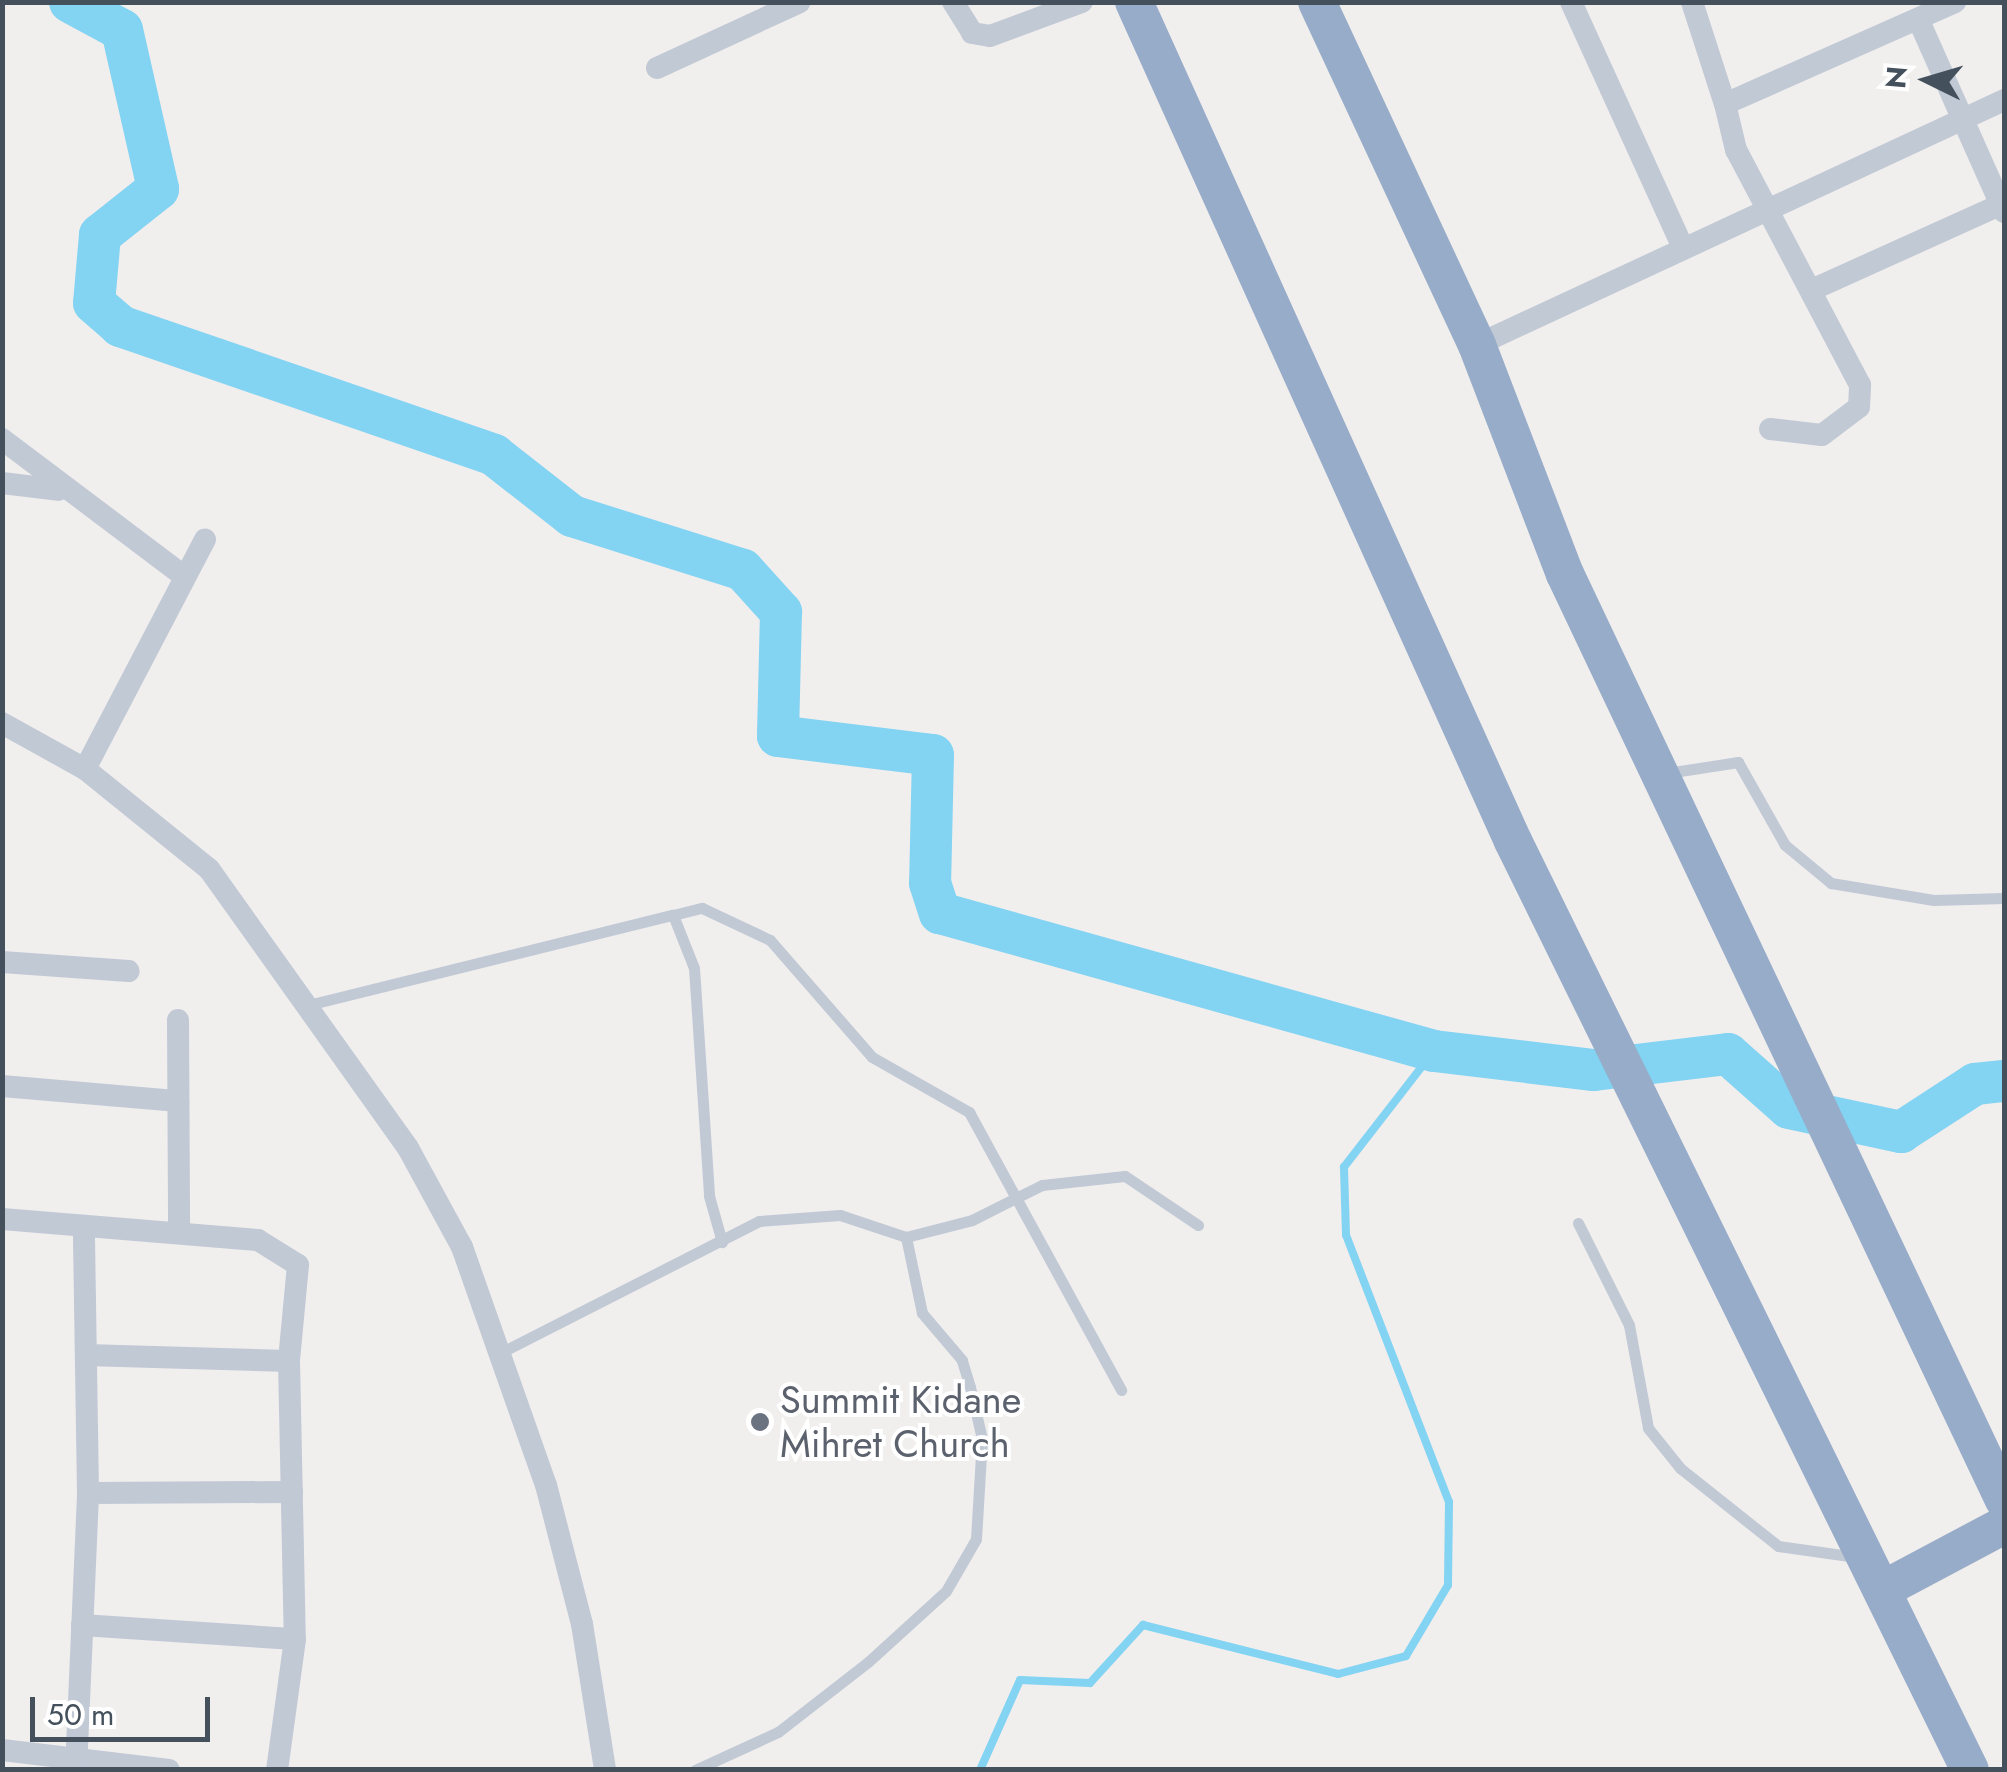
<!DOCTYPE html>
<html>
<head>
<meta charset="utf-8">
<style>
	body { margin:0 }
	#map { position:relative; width:2007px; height:1772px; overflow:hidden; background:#f1eeee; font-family:Jost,sans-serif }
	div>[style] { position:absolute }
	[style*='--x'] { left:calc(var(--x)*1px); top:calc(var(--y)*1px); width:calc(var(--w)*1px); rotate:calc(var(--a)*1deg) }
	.stream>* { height:8px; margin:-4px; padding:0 4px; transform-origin:4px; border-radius:4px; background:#83d3f2 }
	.river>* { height:42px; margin:-21px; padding:0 21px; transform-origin:21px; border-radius:21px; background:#83d3f2 }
	.service>* { height:11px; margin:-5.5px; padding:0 5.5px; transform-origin:5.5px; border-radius:5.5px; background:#c1c9d5 }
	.minor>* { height:22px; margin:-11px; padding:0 11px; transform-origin:11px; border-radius:11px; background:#c1c9d5 }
	.trunk>* { height:38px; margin:-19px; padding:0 19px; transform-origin:19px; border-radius:19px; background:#97acc8 }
	.dots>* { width:28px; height:28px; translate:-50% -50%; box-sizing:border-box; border:5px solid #fff; border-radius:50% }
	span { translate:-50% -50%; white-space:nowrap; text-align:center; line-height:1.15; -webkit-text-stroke:8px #fff; paint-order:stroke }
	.worship-label { font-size:38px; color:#5b616d }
	.left { translate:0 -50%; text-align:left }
	.frame { position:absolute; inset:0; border:5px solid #45505d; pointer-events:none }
	.north { position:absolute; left:1877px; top:30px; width:100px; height:100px; -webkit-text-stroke:8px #fff; paint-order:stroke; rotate:275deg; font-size:28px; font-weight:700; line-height:40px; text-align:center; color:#45505d }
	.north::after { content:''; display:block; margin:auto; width:35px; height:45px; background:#45505d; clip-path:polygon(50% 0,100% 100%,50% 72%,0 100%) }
	.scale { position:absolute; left:30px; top:1697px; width:180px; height:45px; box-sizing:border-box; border:5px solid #45505d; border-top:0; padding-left:12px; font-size:30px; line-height:35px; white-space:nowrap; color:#45505d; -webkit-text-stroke:8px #fff; paint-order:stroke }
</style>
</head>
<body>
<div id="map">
	<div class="stream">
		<div style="--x:980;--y:1770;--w:98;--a:-66"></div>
		<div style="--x:1020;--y:1680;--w:70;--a:2.5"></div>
		<div style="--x:1090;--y:1683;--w:79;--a:-47.6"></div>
		<div style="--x:1143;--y:1625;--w:201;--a:14.1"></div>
		<div style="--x:1338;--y:1674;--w:70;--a:-14.8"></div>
		<div style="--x:1406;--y:1656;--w:82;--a:-59.4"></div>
		<div style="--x:1448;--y:1585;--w:83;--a:-89.3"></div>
		<div style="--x:1449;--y:1502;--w:286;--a:-111.1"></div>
		<div style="--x:1346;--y:1235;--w:68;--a:-91.7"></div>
		<div style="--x:1344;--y:1167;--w:147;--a:-52.2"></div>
	</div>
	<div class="river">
		<div style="--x:70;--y:2;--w:59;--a:28.3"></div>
		<div style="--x:122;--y:30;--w:163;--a:77.2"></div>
		<div style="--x:158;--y:189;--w:74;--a:141.6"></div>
		<div style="--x:100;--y:235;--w:68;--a:95"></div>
		<div style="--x:94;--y:303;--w:35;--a:41"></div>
		<div style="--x:120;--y:326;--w:396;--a:19"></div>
		<div style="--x:494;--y:455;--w:99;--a:38"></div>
		<div style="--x:572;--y:516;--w:179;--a:17.5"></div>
		<div style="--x:743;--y:570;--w:57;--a:47.9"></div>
		<div style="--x:781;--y:612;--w:124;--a:91.4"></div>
		<div style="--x:778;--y:736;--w:156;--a:7"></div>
		<div style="--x:933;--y:755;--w:128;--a:91.3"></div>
		<div style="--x:930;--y:883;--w:32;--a:72"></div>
		<div style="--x:940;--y:913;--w:513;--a:15.61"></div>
		<div style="--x:1434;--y:1051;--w:161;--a:6.8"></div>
		<div style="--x:1594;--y:1070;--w:135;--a:-6.8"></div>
		<div style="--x:1728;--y:1054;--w:81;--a:41.5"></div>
		<div style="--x:1789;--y:1108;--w:115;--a:12.1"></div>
		<div style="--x:1901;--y:1132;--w:88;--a:-33"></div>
		<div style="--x:1975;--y:1084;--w:29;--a:-6"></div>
	</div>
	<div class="service">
		<div style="--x:1667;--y:773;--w:72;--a:-8.8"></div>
		<div style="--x:1738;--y:762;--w:95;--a:60.5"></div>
		<div style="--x:1785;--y:845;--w:60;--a:39.6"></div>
		<div style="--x:1831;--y:883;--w:104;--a:9.4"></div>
		<div style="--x:1934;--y:900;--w:70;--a:-1.6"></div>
		<div style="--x:673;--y:915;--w:30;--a:-14"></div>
		<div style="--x:702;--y:908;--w:75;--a:25.2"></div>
		<div style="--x:770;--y:940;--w:155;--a:48.9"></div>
		<div style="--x:872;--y:1057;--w:112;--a:29.6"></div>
		<div style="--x:969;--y:1112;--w:317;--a:61.3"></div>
		<div style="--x:308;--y:1005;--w:376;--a:-13.9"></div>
		<div style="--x:673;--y:915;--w:57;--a:68.4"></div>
		<div style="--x:694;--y:968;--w:228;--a:86.2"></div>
		<div style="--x:709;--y:1196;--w:48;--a:74.2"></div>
		<div style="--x:1578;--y:1223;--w:114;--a:63.4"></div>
		<div style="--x:1629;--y:1325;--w:105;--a:79.5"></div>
		<div style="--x:1648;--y:1428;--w:51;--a:51.3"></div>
		<div style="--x:1680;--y:1468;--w:125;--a:38.5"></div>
		<div style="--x:1778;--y:1546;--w:79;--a:8"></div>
		<div style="--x:498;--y:1354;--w:293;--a:-27"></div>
		<div style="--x:759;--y:1221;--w:81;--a:-4.2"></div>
		<div style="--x:840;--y:1215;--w:70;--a:18.4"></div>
		<div style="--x:906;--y:1237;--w:68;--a:-14.4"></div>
		<div style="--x:972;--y:1220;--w:78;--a:-26.6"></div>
		<div style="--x:1042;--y:1185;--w:83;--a:-6.2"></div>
		<div style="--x:1125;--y:1176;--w:88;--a:33.9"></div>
		<div style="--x:695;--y:1770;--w:91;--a:-24.6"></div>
		<div style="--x:778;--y:1732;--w:114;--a:-37.9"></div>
		<div style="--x:868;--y:1662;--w:105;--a:-42.3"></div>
		<div style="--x:946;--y:1591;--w:60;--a:-60"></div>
		<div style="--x:976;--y:1539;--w:100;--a:-86.6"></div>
		<div style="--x:982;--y:1439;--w:53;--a:-103"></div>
		<div style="--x:970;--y:1387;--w:28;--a:-107"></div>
		<div style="--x:962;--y:1360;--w:62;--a:-130.4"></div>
		<div style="--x:922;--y:1313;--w:78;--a:-101.9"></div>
	</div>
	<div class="minor">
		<div style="--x:953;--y:2;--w:36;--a:58"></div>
		<div style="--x:972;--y:33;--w:18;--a:9"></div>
		<div style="--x:990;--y:36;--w:98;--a:-20.3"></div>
		<div style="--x:1571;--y:2;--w:270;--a:65.5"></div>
		<div style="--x:1692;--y:2;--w:107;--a:72.1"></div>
		<div style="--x:1919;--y:21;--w:209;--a:66"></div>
		<div style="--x:657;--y:68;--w:157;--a:-24.8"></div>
		<div style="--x:1816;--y:288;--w:206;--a:-24.3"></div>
		<div style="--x:1477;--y:345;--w:581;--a:-24.93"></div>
		<div style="--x:1770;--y:429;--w:52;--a:6.6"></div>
		<div style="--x:1822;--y:435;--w:46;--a:-37.1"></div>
		<div style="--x:1859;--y:407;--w:22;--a:-87"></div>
		<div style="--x:1860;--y:385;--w:266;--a:-117.8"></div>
		<div style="--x:1736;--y:150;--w:47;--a:-103.4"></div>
		<div style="--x:1725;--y:104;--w:252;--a:-23.9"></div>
		<div style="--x:2;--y:439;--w:228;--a:37"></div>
		<div style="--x:2;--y:483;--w:57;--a:7"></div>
		<div style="--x:2;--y:723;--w:95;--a:29"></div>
		<div style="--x:85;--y:769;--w:159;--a:38.9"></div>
		<div style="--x:209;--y:869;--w:343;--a:54.5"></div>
		<div style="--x:408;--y:1148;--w:113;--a:61.4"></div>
		<div style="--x:462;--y:1247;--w:252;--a:70.6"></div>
		<div style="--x:546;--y:1485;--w:144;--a:75.5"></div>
		<div style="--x:582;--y:1624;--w:148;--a:81"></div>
		<div style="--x:85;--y:769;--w:259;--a:-62.4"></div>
		<div style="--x:2;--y:962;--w:127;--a:4.1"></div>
		<div style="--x:178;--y:1020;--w:212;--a:89.7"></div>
		<div style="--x:2;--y:1086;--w:177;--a:4.9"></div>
		<div style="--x:2;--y:1219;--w:257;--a:4.7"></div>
		<div style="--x:258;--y:1240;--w:47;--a:32"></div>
		<div style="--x:298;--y:1265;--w:96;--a:95.4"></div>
		<div style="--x:289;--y:1361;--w:278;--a:88.8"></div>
		<div style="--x:295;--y:1639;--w:132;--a:97.8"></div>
		<div style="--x:86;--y:1355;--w:203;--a:1.7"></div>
		<div style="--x:88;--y:1493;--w:204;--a:-0.3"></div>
		<div style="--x:82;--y:1625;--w:213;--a:3.8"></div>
		<div style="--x:2;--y:1750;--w:168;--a:6.8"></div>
		<div style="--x:76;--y:1770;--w:277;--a:-87.5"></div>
		<div style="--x:88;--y:1493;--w:267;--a:-90.9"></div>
	</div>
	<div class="trunk">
		<div style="--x:1134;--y:2;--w:921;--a:65.69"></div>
		<div style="--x:1513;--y:841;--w:1035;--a:63.81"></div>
		<div style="--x:1317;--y:2;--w:378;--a:65"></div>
		<div style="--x:1477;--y:345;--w:245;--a:69"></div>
		<div style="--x:1565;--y:574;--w:1025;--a:64.64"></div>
		<div style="--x:1882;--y:1590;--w:138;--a:-28"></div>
	</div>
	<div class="dots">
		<div style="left:760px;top:1422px;background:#6b7280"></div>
	</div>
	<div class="worship-label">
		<span class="left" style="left:780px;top:1422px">Summit Kidane<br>Mihret Church</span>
	</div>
	<div class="frame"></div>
	<div class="north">N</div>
	<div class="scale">50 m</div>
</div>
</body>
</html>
